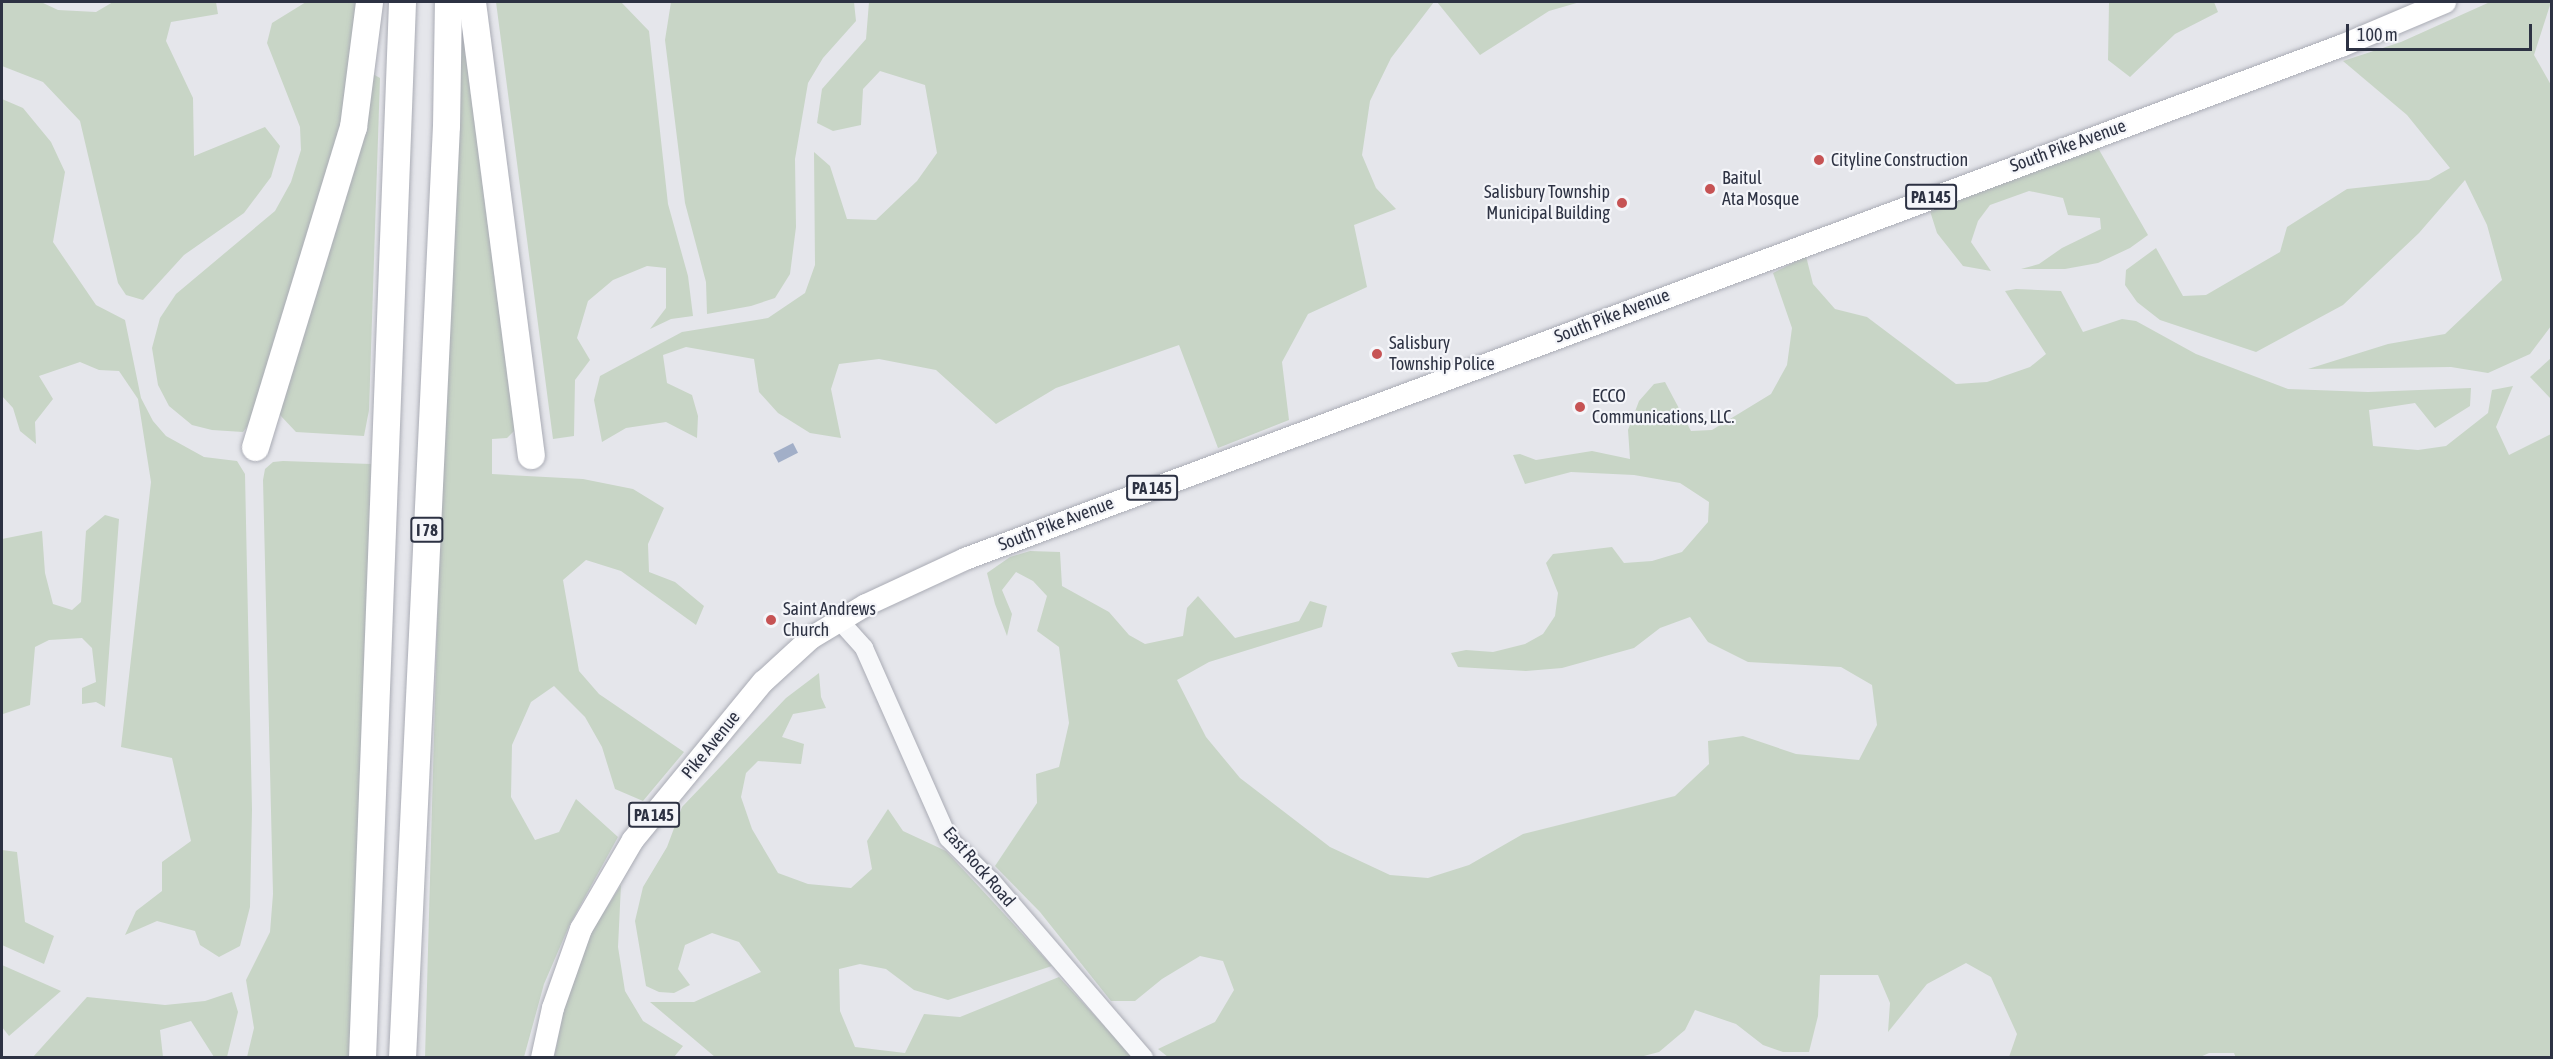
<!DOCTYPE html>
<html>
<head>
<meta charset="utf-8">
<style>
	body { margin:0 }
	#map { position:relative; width:2553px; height:1059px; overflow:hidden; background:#e5e6eb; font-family:"Asap Condensed",sans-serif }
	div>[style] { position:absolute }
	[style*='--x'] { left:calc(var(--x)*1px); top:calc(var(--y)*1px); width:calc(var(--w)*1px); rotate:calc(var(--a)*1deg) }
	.green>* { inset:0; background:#c8d5c6 }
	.water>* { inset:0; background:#a2afc8; transform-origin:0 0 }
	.roads { filter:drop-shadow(0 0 2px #aaacb5) drop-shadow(0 0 2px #aaacb5) }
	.minor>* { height:18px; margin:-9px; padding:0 9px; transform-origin:9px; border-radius:9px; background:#f7f8fa }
	.major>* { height:22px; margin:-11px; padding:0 11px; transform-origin:11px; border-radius:11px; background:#fff }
	.highway>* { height:27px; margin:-13.5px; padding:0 13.5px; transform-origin:13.5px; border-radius:13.5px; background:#fff }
	.dots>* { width:16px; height:16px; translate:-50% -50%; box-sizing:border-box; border:3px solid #f4f5f9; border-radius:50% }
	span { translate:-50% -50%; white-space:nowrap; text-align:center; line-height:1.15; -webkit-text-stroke:4.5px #f4f5f9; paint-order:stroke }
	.shield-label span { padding:2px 4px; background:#f4f5f9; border:2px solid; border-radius:4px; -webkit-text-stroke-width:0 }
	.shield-label { font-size:16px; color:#2d3243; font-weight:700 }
	.street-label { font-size:18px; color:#2d3243 }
	.poi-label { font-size:18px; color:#2d3243 }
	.left { translate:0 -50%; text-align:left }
	.right { translate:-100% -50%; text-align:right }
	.frame { position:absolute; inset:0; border:3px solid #2d3243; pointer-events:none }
	.scale { position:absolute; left:2346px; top:24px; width:186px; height:27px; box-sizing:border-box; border:3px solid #2d3243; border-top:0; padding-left:8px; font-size:18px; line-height:21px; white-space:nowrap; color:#2d3243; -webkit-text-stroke:4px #f4f5f9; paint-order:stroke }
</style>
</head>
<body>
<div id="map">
	<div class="green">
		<div style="clip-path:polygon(2px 2px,41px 2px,58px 10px,96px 12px,113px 2px,216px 2px,218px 14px,171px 22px,166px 41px,193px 98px,194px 156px,265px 127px,280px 146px,271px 177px,244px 213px,184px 255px,143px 300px,126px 295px,118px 283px,80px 121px,43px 82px,2px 66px)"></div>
		<div style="clip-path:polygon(306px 2px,362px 2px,350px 99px,256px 415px,243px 432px,212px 430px,192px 425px,169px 406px,158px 385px,152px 348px,160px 318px,176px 294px,275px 211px,291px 182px,301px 150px,300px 127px,267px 43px,272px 23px)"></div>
		<div style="clip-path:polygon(463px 2px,518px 427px,507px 438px,492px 439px,492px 474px,583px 479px,633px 489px,664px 508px,648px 544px,649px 572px,675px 582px,704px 606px,696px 625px,621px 571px,586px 560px,563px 580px,579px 671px,599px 694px,684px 752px,643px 801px,615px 789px,602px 747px,585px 717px,554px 686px,531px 702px,512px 745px,511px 797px,535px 840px,559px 832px,576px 799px,618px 837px,569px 926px,544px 984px,524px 1057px,425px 1058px,452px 89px)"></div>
		<div style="clip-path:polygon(496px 2px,621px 2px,649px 31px,668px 204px,688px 276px,693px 316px,671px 319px,650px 329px,666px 308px,666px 268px,647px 266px,613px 280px,588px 301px,577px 338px,590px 360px,575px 380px,574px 436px,553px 439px)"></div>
		<div style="clip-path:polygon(671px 2px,854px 2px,856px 21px,823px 58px,808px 83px,795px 159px,796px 227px,790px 274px,775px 298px,751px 306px,707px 314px,706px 282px,685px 203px,665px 40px)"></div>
		<div style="clip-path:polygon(869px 2px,1434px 2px,1391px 58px,1370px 101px,1362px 155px,1376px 188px,1396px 209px,1354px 225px,1367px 287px,1308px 314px,1282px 362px,1289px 420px,1218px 448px,1179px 345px,1056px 388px,996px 424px,936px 370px,879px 359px,839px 364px,831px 389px,841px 438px,810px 433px,778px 413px,759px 392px,754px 359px,686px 347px,663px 355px,667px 383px,692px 395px,698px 416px,697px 438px,666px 422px,626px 428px,602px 442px,594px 400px,600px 376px,682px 332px,768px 318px,805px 293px,815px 265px,814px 152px,830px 166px,847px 219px,876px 220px,917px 181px,937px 153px,925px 85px,880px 71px,863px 89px,861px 125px,833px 131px,817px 123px,822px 89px,866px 39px)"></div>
		<div style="clip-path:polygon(1437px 2px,1580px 2px,1549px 11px,1480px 55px)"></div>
		<div style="clip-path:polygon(2109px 2px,2214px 2px,2218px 12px,2175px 34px,2130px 77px,2108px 60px)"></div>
		<div style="clip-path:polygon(2490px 2px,2551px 2px,2534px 55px,2551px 85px,2551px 326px,2530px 354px,2488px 373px,2451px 367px,2308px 369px,2388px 344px,2445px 334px,2502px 280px,2487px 225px,2465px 180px,2419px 233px,2343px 305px,2256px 352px,2160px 320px,2137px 302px,2125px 285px,2126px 270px,2156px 248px,2183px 296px,2206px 295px,2280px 252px,2287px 227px,2347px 189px,2429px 180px,2450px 168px,2407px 115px,2343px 61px,2401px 42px)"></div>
		<div style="clip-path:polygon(371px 73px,380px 78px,369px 410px,364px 436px,296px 432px,280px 415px,278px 406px)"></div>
		<div style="clip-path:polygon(2px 99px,23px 108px,51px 142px,65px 172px,53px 242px,96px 305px,125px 320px,141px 398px,153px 421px,166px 436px,204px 457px,237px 461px,245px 474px,252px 810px,250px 907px,240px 946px,219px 957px,200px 945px,195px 931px,157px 921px,125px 935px,136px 911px,162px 891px,162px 862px,191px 841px,172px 758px,121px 747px,151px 482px,138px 399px,119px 371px,99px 370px,80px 362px,39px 376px,53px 399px,35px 422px,36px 444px,20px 431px,13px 408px,2px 396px)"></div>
		<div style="clip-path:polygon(2098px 148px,2148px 235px,2130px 248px,2098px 263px,2065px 269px,2021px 269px,2039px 264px,2062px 248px,2101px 229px,2100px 218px,2068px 215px,2063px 198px,2029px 191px,1990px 205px,1978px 221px,1971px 242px,1991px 271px,1963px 266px,1937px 233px,1930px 211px)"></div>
		<div style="clip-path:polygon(1806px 256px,1813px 284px,1835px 309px,1867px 317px,1956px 384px,1987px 382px,2030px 367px,2046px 354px,2005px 291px,2016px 289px,2061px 291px,2083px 332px,2122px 319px,2136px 321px,2196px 354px,2288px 389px,2368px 392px,2471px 388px,2470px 406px,2435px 428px,2415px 403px,2369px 410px,2373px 446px,2418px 450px,2446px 446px,2488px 413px,2492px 390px,2513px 386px,2496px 427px,2509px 455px,2551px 434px,2551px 1057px,2236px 1058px,2234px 1053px,2209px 1053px,2198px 1058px,2009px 1057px,2017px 1034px,1991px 977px,1966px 963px,1927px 984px,1888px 1032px,1890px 1003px,1878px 975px,1820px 975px,1818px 1016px,1809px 1052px,1783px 1052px,1763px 1045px,1736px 1024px,1695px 1010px,1685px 1030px,1659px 1052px,1640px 1057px,1168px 1057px,1158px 1049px,1215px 1022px,1234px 990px,1223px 961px,1200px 956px,1162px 979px,1135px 1001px,1111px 1001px,1040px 912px,995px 866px,1037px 803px,1036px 774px,1059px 767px,1069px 723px,1059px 647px,1037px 631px,1047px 596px,1033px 581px,1016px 572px,1002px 590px,1012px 614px,1007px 636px,995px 604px,987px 573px,1010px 557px,1030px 551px,1060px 552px,1062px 586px,1109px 612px,1129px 635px,1145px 644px,1183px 636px,1187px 608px,1198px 596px,1235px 638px,1299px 621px,1310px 601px,1327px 606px,1322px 627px,1209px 662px,1177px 680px,1206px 737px,1240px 778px,1330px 847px,1390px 875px,1428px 878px,1469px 865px,1523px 834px,1675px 796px,1709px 764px,1708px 741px,1743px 736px,1796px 754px,1859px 760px,1877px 725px,1872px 685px,1841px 667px,1748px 662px,1708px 642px,1690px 617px,1660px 628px,1634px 648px,1562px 668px,1526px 671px,1458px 667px,1451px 653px,1466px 650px,1493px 652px,1525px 644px,1543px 634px,1555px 616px,1558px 593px,1546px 563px,1553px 554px,1612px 547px,1624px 563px,1652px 561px,1682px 552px,1708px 522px,1709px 502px,1680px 483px,1634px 475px,1571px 472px,1525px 484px,1513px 455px,1520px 454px,1536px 460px,1592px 451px,1630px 459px,1628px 430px,1639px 401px,1654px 384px,1665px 382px,1691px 431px,1712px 430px,1771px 394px,1787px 365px,1792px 328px,1773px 273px)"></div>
		<div style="clip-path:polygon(2551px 358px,2551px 399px,2530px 377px)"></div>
		<div style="clip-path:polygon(283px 461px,371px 464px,353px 1057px,247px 1057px,254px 1028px,246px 980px,270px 932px,273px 894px,263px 480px,265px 469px,273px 462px)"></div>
		<div style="clip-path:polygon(105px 515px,119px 519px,105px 707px,96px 702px,82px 704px,82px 688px,96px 682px,92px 648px,82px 638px,49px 640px,35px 647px,30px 705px,3px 714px,2px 721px,2px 539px,42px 531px,45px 573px,53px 604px,72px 610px,81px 602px,86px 531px)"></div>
		<div style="clip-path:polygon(819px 673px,821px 697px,826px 708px,793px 714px,782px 737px,804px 744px,801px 764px,758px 761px,746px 773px,741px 797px,752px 829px,778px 873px,808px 884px,851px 888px,872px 869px,867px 841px,888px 809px,903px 831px,946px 851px,1052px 966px,948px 1000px,914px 990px,886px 969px,860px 964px,839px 969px,840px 1011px,855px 1047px,905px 1053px,924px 1014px,960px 1017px,1059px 977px,1133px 1057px,715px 1057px,650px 1002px,694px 1002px,761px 972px,739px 942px,712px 933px,685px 945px,678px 969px,690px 985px,674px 993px,659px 992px,646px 986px,635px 921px,643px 887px,667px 847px,682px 807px,786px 698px)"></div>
		<div style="clip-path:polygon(2px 850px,17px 852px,25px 922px,54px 936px,44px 964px,2px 945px)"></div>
		<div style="clip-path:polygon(621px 885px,618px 947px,625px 991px,643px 1021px,683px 1046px,674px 1057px,554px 1058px,565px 1004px,586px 940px)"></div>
		<div style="clip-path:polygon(2px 965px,61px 991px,9px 1036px,2px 1027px)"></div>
		<div style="clip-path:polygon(232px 992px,238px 1012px,227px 1057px,214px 1057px,191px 1021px,160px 1030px,163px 1057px,33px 1057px,87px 997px,165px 1005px,205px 1001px)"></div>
	</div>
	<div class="water">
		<div style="left:793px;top:443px;width:11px;height:22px;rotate:63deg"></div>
	</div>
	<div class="roads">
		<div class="minor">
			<div style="--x:839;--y:620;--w:38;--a:48"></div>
			<div style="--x:864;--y:648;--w:208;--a:66.1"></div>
			<div style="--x:948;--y:838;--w:65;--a:45"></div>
			<div style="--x:994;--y:884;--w:230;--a:49.2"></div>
		</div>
		<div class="major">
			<div style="--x:542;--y:1058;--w:51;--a:-77.6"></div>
			<div style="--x:553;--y:1008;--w:84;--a:-70.5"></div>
			<div style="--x:581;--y:929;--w:103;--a:-59.7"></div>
			<div style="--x:633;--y:840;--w:205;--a:-50.6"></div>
			<div style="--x:763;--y:682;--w:65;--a:-42.5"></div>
			<div style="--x:811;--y:638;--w:64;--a:-31"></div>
			<div style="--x:866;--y:605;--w:109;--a:-24.9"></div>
			<div style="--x:965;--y:559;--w:1469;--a:-20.45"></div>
			<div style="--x:2341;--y:46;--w:113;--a:-22.9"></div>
		</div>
		<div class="highway">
			<div style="--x:472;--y:2;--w:457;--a:82.6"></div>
			<div style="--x:255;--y:447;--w:335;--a:-73"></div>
			<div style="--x:353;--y:127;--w:126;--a:-82.7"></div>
			<div style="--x:362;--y:1058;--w:1057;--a:-87.83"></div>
			<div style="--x:402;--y:1058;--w:933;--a:-87.3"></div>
			<div style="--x:446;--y:126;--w:124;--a:-89.1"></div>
		</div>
	</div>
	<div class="dots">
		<div style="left:1819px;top:160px;background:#c65354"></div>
		<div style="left:1710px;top:189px;background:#c65354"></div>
		<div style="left:1622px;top:203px;background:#c65354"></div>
		<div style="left:1377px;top:354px;background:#c65354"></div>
		<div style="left:1580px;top:407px;background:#c65354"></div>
		<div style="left:771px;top:620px;background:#c65354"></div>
	</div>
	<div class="shield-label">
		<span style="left:1931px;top:197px">PA 145</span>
		<span style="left:1152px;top:488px">PA 145</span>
		<span style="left:427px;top:530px">I 78</span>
		<span style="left:654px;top:815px">PA 145</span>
	</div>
	<div class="street-label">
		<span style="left:2068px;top:146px;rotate:-20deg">South Pike Avenue</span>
		<span style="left:1612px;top:316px;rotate:-21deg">South Pike Avenue</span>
		<span style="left:1056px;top:524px;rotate:-21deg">South Pike Avenue</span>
		<span style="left:711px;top:745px;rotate:-51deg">Pike Avenue</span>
		<span style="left:979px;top:867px;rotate:49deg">East Rock Road</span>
	</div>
	<div class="poi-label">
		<span class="left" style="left:1831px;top:160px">Cityline Construction</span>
		<span class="left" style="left:1722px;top:189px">Baitul<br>Ata Mosque</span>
		<span class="right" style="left:1610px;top:203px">Salisbury Township<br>Municipal Building</span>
		<span class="left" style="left:1389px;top:354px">Salisbury<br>Township Police</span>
		<span class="left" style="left:1592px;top:407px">ECCO<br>Communications, LLC.</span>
		<span class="left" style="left:783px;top:620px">Saint Andrews<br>Church</span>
	</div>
	<div class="frame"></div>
	<div class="scale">100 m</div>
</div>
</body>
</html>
